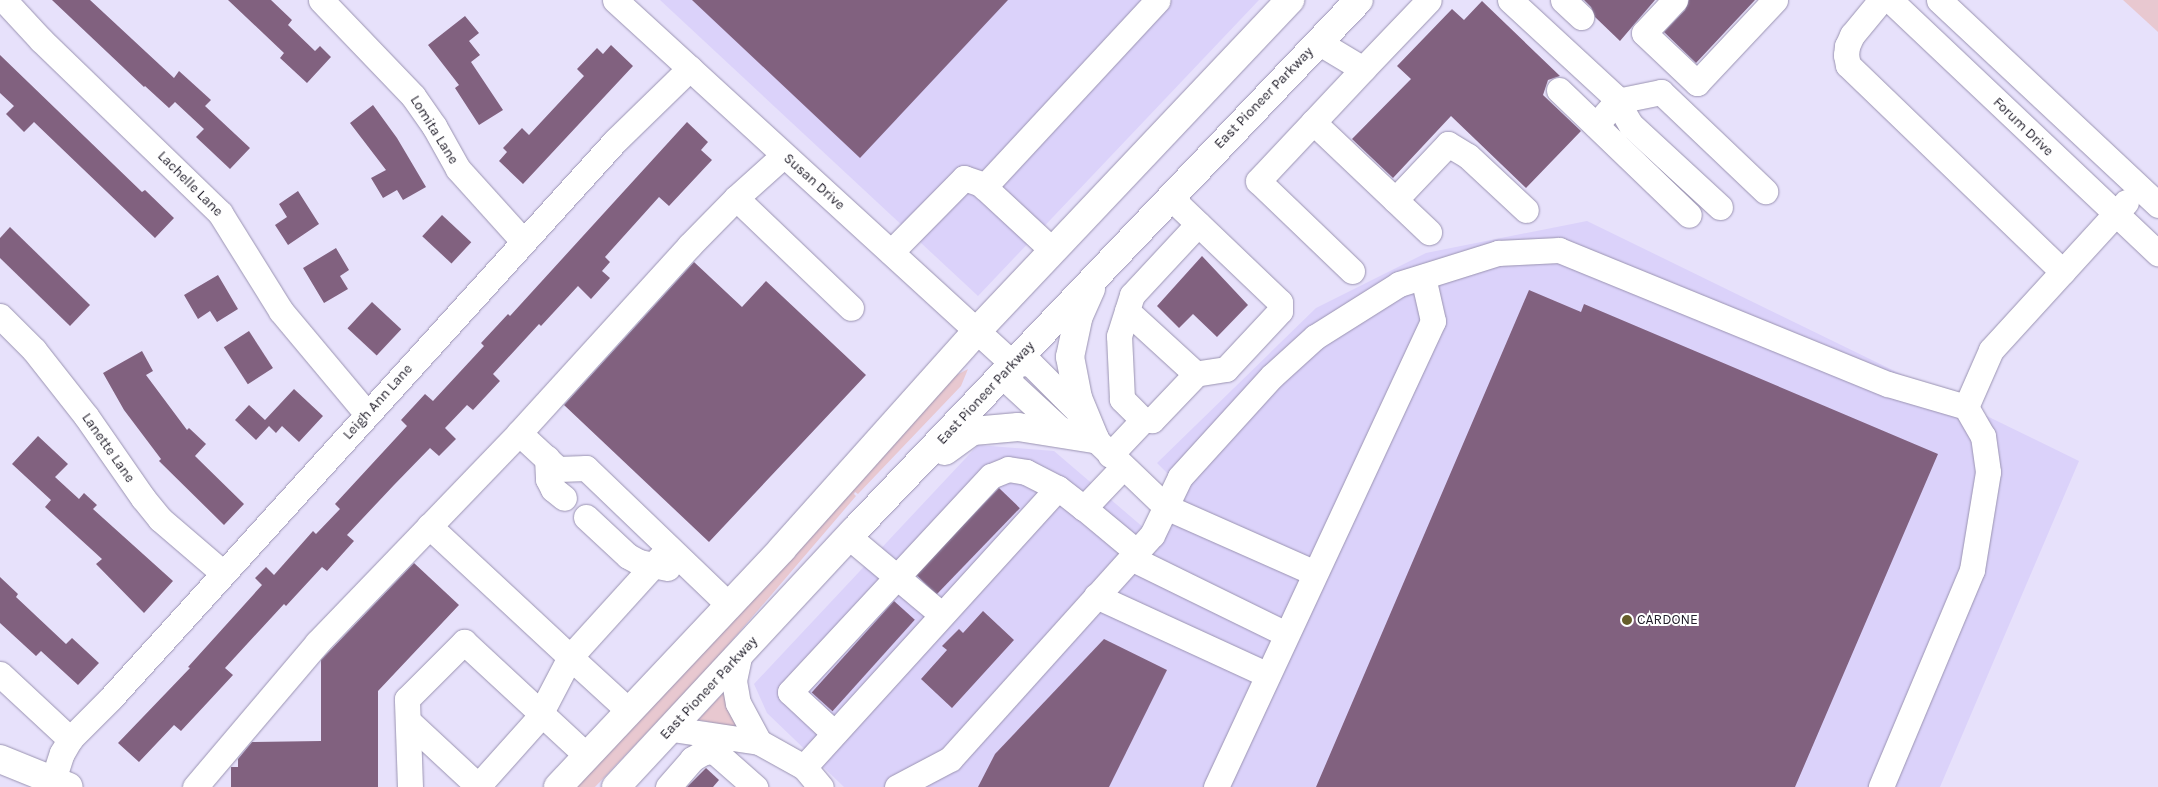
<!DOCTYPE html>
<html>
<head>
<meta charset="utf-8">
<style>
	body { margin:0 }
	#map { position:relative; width:2158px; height:787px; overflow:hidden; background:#e7e1fb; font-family:Karla,sans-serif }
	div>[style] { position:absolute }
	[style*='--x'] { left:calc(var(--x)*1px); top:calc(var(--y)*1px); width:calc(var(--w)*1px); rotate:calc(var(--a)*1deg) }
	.built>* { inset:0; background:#dbd2fa }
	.green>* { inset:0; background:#e8c8d0 }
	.building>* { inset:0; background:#81617f; transform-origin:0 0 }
	.roads { filter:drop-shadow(0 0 1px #9a93b1) drop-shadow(0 0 1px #9a93b1) }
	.minor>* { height:25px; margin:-12.5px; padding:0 12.5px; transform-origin:12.5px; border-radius:12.5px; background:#fff }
	.major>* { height:28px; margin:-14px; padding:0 14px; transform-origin:14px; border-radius:14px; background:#fff }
	.dots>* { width:14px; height:14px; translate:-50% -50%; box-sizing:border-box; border:2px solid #fff; border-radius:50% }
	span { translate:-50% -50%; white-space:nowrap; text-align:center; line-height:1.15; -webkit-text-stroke:4px #fff; paint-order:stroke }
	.street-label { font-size:14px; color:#23202c }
	.poi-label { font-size:14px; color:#23202c }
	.left { translate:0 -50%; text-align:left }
</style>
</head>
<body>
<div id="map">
	<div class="built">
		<div style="clip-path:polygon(660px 0,1259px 0,978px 296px)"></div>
		<div style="clip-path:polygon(1587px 221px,2079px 461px,1940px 787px,844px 787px,767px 713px,754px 684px,978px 445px,1054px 451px,1144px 528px,1181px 487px,1157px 463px,1316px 308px,1426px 253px)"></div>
	</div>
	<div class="green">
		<div style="clip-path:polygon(2123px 0,2158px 0,2158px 32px)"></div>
		<div style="clip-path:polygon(968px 369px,961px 386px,858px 494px,855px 492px,854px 494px,856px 496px,712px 664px,595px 787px,567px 787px,953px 377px)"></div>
		<div style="clip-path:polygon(723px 693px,725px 695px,740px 728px,698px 720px)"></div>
	</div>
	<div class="building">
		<div style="clip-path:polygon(52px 0,90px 0,174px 78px,179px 71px,211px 100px,205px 106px,250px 148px,230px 169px,196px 137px,204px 129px,175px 102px,169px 108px,145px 86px,144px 87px)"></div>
		<div style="clip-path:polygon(228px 0,271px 0,292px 20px,288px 25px,315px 51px,320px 46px,331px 57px,307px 83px,280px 58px,284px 53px)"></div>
		<div style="clip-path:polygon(692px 0,1008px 0,860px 158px)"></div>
		<div style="clip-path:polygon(1584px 0,1655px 0,1620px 41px,1595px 17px,1591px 7px)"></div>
		<div style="clip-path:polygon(1689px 0,1755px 0,1696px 63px,1664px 32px,1685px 10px)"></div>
		<div style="clip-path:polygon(1482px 1px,1560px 76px,1548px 80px,1543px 95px,1581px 131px,1526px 188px,1451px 116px,1393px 178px,1352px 139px,1411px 79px,1397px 66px,1452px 9px,1464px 20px)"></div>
		<div style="clip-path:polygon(465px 16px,479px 33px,469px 41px,480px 55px,471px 62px,503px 110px,479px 125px,455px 88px,459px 85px,428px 45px)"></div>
		<div style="clip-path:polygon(611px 45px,633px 66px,523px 184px,499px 161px,507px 152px,503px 148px,522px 128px,529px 135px,584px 76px,577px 69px,597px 48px,603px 54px)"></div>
		<div style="clip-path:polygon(0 55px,142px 192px,145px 190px,174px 218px,155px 238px,34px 122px,24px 132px,6px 114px,14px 106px,0 93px)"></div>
		<div style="clip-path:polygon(373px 105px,397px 138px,426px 187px,403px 200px,397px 190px,383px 198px,371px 178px,386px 170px,350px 123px)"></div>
		<div style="clip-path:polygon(687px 122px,708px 142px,701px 150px,712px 160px,669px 206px,659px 197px,605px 257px,610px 262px,602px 271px,610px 278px,591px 299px,578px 286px,541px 326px,539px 324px,493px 374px,500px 381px,473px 410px,467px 405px,445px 428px,456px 439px,439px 456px,430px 448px,394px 485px,347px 535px,354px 541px,327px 571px,322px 567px,286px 606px,284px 604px,225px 668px,233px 675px,208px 702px,181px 731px,174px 725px,139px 762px,118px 743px,190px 668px,188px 667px,262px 585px,255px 578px,266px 567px,274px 575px,313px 531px,316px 534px,340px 509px,335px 504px,407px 426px,401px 420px,425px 394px,433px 401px,484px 346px,481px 343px,508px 314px,510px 316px)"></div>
		<div style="clip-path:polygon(298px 191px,319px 224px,288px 245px,275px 225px,287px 217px,279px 204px)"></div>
		<div style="left:442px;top:215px;width:40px;height:29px;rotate:43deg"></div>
		<div style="clip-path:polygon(10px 227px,90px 305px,70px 326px,0 258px,0 238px)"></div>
		<div style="clip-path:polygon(336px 248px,349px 270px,340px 276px,348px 289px,324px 303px,303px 268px)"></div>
		<div style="clip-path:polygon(1202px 256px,1248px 305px,1217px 337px,1193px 314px,1179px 328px,1157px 306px)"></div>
		<div style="clip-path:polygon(694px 262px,742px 307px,766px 281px,866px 375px,709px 542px,564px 405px)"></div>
		<div style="clip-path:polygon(218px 275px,238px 309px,217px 322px,210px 311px,198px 319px,184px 295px)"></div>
		<div style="clip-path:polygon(1529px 290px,1581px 312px,1584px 304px,1938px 454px,1795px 787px,1316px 787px)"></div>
		<div style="left:372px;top:302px;width:40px;height:36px;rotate:43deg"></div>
		<div style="left:249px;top:331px;width:44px;height:30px;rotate:57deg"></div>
		<div style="clip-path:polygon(142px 351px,153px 371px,146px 375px,187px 430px,189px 428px,206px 444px,195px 456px,244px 504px,224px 525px,159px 461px,161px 459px,124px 410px,103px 373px)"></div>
		<div style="clip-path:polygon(294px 389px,323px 416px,299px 442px,282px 426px,276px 433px,269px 426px,256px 440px,235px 420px,249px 405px,265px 420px)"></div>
		<div style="clip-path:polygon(38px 436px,68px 464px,55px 477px,79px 499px,84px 493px,97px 505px,93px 509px,173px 581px,144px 613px,96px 564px,102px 559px,45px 507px,51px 500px,12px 464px)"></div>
		<div style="left:999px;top:488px;width:29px;height:120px;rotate:44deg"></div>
		<div style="clip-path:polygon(414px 563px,459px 605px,378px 691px,378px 787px,231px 787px,231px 767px,238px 767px,238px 759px,252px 742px,321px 741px,321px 660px)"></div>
		<div style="clip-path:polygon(0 577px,18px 594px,16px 597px,66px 644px,72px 638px,99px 663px,78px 685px,41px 651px,36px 656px,0 623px)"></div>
		<div style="left:894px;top:601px;width:28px;height:123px;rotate:42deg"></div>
		<div style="clip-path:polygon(983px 611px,1014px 640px,952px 708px,921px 679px,947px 650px,942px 646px,959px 629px,963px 633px)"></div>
		<div style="clip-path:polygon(1104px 639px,1167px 670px,1109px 787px,978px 787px,995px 754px)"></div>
		<div style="clip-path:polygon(706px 768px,719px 780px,713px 787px,687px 787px)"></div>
	</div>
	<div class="roads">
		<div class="minor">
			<div style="--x:4;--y:0;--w:54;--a:47.2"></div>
			<div style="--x:41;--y:40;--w:249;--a:44"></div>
			<div style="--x:220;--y:213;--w:115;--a:58.1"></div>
			<div style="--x:281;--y:311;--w:134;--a:50.1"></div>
			<div style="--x:321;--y:0;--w:133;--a:46.2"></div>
			<div style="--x:413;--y:96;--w:37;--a:55"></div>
			<div style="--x:434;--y:126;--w:49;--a:60.8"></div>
			<div style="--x:458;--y:169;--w:97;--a:47.9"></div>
			<div style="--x:615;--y:0;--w:539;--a:42.45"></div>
			<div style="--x:1510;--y:0;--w:142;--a:42.7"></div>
			<div style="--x:1614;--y:96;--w:34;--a:60"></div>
			<div style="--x:1631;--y:125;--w:121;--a:42.7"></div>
			<div style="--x:1563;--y:0;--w:25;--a:43"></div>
			<div style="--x:1675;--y:0;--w:45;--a:133.2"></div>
			<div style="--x:1644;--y:33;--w:73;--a:43.3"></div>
			<div style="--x:1697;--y:83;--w:114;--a:-46.8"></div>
			<div style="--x:1881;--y:0;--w:45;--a:129.6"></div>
			<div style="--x:1852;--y:35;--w:12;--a:114"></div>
			<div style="--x:1847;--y:46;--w:9;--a:96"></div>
			<div style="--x:1846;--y:55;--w:10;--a:79"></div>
			<div style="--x:1848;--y:65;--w:298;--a:43.9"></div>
			<div style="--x:1890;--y:0;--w:369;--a:43.4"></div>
			<div style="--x:1939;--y:0;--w:300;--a:43.1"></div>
			<div style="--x:1318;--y:42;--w:52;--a:31"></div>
			<div style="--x:1363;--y:69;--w:95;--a:-46.3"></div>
			<div style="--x:1559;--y:90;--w:180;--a:43.9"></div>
			<div style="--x:1313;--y:122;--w:160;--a:43.5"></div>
			<div style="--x:1596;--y:125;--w:32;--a:-49"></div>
			<div style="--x:1617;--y:101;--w:45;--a:-11.6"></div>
			<div style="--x:1661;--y:92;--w:144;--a:43.6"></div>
			<div style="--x:984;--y:187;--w:255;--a:-47.1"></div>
			<div style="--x:1170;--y:197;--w:152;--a:43.7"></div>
			<div style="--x:1280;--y:302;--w:9;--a:90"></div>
			<div style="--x:1280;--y:311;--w:79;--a:133"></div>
			<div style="--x:1226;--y:369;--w:30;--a:171"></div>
			<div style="--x:1196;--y:374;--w:64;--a:133.7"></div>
			<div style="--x:1152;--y:420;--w:9;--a:180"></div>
			<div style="--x:1143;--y:420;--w:30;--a:-135"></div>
			<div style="--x:1122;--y:399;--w:63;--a:-92.7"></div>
			<div style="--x:1119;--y:336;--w:43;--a:-72.4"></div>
			<div style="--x:1132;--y:295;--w:97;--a:-47.1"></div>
			<div style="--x:736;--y:198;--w:159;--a:43.7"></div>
			<div style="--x:1395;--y:200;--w:77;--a:-46.6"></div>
			<div style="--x:1448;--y:144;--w:23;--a:31"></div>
			<div style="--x:1468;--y:156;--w:79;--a:43"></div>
			<div style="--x:891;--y:252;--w:104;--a:-45.4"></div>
			<div style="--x:964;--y:178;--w:18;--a:19"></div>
			<div style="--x:981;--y:184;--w:98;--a:42.9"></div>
			<div style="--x:1352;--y:271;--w:130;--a:-136.2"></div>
			<div style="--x:1258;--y:181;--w:154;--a:-46.8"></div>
			<div style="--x:1127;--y:311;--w:93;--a:42.4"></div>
			<div style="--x:0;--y:316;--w:48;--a:45"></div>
			<div style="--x:34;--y:350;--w:84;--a:51.8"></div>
			<div style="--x:86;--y:416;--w:100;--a:55.2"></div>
			<div style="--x:143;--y:498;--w:27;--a:51"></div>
			<div style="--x:160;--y:519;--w:83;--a:40.6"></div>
			<div style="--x:1013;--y:364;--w:17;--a:-3"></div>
			<div style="--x:1030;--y:363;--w:69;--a:45"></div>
			<div style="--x:1079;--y:412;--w:31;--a:59"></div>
			<div style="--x:1095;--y:439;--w:98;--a:43.8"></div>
			<div style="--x:1166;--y:507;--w:163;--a:23.9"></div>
			<div style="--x:1013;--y:364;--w:18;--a:103"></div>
			<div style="--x:1009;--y:382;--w:69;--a:42.7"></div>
			<div style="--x:1060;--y:429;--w:17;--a:17"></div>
			<div style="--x:1966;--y:407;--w:62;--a:-66.3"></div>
			<div style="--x:1991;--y:350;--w:200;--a:-47.6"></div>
			<div style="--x:519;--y:433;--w:53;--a:42.7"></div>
			<div style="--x:558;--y:469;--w:28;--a:-2"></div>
			<div style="--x:586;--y:468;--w:198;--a:43.8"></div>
			<div style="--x:1110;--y:455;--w:48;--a:-46.7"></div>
			<div style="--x:547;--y:458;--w:21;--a:87"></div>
			<div style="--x:548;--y:479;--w:11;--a:63"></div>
			<div style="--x:553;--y:489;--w:14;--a:39"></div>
			<div style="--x:1123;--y:467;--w:57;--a:133.6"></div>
			<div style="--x:1084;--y:508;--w:69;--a:39.7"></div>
			<div style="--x:586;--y:517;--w:57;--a:42.9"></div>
			<div style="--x:628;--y:556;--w:13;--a:29"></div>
			<div style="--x:639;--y:562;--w:29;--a:12"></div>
			<div style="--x:429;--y:526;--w:192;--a:42.9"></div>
			<div style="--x:570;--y:657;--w:71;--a:117.6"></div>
			<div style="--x:537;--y:720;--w:90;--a:131.8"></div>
			<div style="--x:849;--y:537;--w:120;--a:39.9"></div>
			<div style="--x:1131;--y:558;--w:173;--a:26.1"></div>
			<div style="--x:1096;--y:596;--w:189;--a:24.7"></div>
			<div style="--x:739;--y:657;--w:25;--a:102"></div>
			<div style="--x:734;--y:681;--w:22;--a:80"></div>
			<div style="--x:738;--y:703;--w:44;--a:61.7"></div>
			<div style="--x:0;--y:674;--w:96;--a:42.9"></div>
			<div style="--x:629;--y:711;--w:80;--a:-137.5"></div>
			<div style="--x:570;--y:657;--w:147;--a:-47.8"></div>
			<div style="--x:408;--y:721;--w:97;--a:42.9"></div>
			<div style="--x:672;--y:729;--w:88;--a:8.5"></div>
			<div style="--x:759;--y:742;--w:51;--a:29.1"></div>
			<div style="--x:804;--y:767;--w:26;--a:50"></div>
			<div style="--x:834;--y:733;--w:60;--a:-137"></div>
			<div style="--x:790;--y:692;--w:295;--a:-47.1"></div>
			<div style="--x:991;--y:476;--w:18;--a:-22"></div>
			<div style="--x:1008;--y:469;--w:18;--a:9"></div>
			<div style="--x:1026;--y:472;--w:36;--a:27"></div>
			<div style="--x:804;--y:767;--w:377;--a:-47.7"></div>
			<div style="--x:1058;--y:488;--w:33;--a:38"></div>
			<div style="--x:53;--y:780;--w:28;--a:-72"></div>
			<div style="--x:62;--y:753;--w:16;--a:-60"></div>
			<div style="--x:70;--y:739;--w:57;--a:-45"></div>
			<div style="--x:110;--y:699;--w:754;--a:-47.85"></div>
			<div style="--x:616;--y:140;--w:103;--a:-44.2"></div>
			<div style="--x:195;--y:787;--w:189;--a:-49.7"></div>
			<div style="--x:317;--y:643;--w:291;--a:-46.1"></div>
			<div style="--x:519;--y:433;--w:253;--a:-47.7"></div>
			<div style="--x:689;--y:246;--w:67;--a:-45.6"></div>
			<div style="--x:736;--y:198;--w:64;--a:-41.9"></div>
			<div style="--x:410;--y:787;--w:88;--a:-92"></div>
			<div style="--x:407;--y:699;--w:81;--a:-45"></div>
			<div style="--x:464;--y:642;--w:168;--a:42.8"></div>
			<div style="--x:668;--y:787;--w:37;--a:-49"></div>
			<div style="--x:692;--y:759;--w:14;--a:-30"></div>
			<div style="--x:704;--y:752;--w:10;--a:-6"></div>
			<div style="--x:714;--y:751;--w:55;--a:41.3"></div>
			<div style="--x:897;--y:787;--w:60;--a:-27.8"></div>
			<div style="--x:950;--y:759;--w:302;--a:-48"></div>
			<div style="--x:1152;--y:535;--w:64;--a:-64.2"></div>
			<div style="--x:1180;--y:477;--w:137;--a:-47.7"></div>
			<div style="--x:1272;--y:376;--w:58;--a:-42.2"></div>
			<div style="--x:1315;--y:337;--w:99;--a:-32.2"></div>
			<div style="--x:1399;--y:284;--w:104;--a:-17.4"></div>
			<div style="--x:1498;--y:253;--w:61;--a:-2.8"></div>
			<div style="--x:1559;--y:250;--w:355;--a:22.2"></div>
			<div style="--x:1888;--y:384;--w:81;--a:16.4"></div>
			<div style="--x:1966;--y:407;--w:34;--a:60"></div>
			<div style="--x:1983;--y:436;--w:36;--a:82"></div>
			<div style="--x:1988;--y:472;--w:99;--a:99.3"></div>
			<div style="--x:1972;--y:570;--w:235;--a:112.8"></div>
			<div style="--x:1216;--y:787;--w:514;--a:-65.03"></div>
			<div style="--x:1433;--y:321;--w:45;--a:-102.8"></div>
		</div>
		<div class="major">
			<div style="--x:945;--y:451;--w:34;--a:-36"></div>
			<div style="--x:973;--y:431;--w:45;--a:-5.1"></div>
			<div style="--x:1018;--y:427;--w:78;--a:8.9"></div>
			<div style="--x:1095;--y:439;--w:44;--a:-112.5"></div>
			<div style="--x:1078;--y:398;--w:42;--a:-101"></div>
			<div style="--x:1070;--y:357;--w:40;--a:-78"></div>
			<div style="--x:1078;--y:318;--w:32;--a:-66"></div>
			<div style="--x:0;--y:759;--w:74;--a:22.1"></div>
			<div style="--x:558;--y:787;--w:327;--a:-46.7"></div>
			<div style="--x:782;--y:549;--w:292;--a:-48.2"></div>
			<div style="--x:977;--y:331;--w:456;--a:-46.6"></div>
			<div style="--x:616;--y:787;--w:351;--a:-47.1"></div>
			<div style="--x:855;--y:530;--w:731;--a:-46.44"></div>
		</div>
	</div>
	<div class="dots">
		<div style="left:1627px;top:620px;background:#655d2a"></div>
	</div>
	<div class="street-label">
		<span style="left:1264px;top:98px;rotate:-46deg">East Pioneer Parkway</span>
		<span style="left:2023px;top:127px;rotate:44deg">Forum Drive</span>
		<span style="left:434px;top:130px;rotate:58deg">Lomita Lane</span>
		<span style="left:814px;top:182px;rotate:42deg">Susan Drive</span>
		<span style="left:190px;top:184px;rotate:45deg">Lachelle Lane</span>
		<span style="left:986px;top:393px;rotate:-47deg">East Pioneer Parkway</span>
		<span style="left:378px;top:402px;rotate:-48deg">Leigh Ann Lane</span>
		<span style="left:108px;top:448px;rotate:55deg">Lanette Lane</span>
		<span style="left:709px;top:688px;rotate:-47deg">East Pioneer Parkway</span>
	</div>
	<div class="poi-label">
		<span class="left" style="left:1637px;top:620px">CARDONE</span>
	</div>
</div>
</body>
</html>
